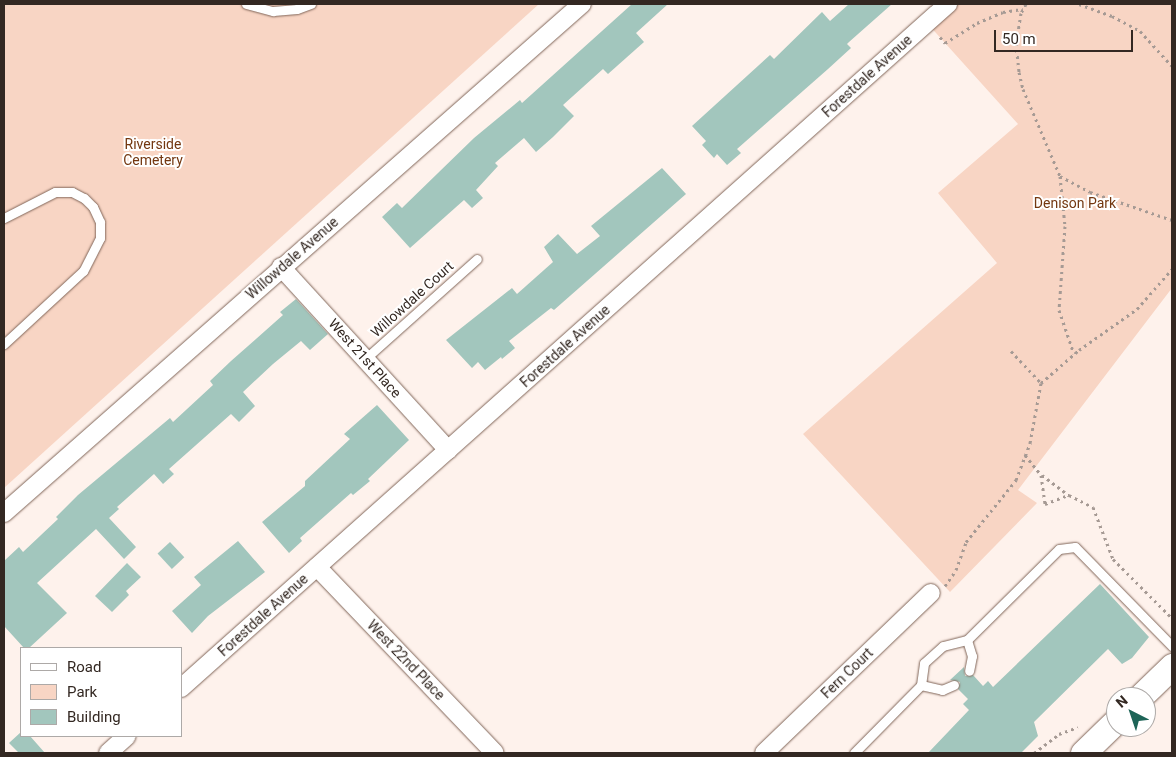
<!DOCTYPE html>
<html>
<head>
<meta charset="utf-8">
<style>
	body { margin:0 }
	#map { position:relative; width:1176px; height:757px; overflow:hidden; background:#fef2ec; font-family:Roboto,sans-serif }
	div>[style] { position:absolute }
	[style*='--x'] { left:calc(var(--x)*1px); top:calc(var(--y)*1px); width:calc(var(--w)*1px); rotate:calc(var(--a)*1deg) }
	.green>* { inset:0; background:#f8d5c4 }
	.building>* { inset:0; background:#a2c6bd; transform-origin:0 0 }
	.path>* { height:3px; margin-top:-1.5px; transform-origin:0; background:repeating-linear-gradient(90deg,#a69a94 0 2.5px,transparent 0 6.5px) }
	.roads { filter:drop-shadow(0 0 1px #816659) drop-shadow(0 0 1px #816659) }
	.lane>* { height:9px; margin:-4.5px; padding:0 4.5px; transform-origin:4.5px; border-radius:4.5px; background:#fff }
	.street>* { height:18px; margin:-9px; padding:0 9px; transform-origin:9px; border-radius:9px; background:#fff }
	.secondary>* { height:25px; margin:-12.5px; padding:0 12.5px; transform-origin:12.5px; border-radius:12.5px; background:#fff }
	span { translate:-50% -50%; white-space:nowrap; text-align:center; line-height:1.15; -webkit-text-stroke:4px #fff; paint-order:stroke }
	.street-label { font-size:14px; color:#332822 }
	.park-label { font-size:14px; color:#733710 }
	.frame { position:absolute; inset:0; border:5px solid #332822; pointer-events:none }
	.legend { position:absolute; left:20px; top:647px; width:162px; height:90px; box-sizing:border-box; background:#fff; border:1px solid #ada9a7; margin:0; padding:6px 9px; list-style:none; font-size:15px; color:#332822 }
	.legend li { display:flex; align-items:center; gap:10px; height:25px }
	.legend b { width:25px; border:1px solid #ada9a7 }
	.north { position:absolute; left:1106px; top:687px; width:50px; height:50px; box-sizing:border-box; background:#fff; border:1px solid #ada9a7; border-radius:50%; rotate:319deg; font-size:14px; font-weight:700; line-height:20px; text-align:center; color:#332822 }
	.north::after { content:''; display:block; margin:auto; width:18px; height:22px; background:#1d6457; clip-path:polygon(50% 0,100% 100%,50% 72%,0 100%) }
	.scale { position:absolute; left:994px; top:30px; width:139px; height:22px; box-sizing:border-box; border:2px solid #332822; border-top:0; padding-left:6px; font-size:15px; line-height:18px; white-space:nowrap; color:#332822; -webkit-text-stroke:4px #fff; paint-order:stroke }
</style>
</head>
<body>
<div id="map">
	<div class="green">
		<div style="clip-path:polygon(4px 4px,539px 4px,4px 488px)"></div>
		<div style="clip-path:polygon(948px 4px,1172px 4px,1172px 288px,1018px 490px,1037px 503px,950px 592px,803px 434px,997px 263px,938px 193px,1018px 124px,927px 23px)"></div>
	</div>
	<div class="building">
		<div style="clip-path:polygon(632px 4px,668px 4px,636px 33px,644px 42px,608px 74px,603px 69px,563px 105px,574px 116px,553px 137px,536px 152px,524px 138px,495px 163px,498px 166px,476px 190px,483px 198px,472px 208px,464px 200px,410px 248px,382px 217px,397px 203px,402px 208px,474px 138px,520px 100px,522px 103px)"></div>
		<div style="clip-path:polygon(849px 4px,892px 4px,849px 42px,847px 44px,851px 48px,828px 69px,737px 149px,741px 153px,727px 165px,717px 154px,714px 158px,702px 145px,706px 141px,692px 126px,770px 55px,774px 59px,822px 12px,830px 21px)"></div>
		<div style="clip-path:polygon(662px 168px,686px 194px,554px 310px,551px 308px,509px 341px,515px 348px,502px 359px,501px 357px,485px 370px,478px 362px,472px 368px,446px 340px,512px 288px,517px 294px,553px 262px,544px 247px,558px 234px,577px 254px,600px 236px,591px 226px)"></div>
		<div style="clip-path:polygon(296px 299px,328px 334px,310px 350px,301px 341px,273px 364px,243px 392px,255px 406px,239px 422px,231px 414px,169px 469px,174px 474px,163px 484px,154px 474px,117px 507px,119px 509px,109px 518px,136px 547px,124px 559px,96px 529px,37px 583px,67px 613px,29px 648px,24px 648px,4px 626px,4px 561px,19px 547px,23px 552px,58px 519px,56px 517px,78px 495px,170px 418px,173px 422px,213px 385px,210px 381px,231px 361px,283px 315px,280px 312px)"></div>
		<div style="clip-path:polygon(377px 405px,409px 440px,368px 479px,370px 481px,353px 495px,351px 493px,300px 538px,302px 541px,289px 553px,262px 522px,305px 486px,305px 481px,350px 439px,344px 434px)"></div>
		<div style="clip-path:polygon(238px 541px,265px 572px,208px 616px,192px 633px,172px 611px,201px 585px,194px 577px)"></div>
		<div style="left:170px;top:542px;width:21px;height:17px;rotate:47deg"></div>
		<div style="clip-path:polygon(127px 563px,141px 577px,126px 591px,129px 595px,112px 612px,95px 596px)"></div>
		<div style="clip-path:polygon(1100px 584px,1149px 637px,1132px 658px,1122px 664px,1108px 649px,1034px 722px,1038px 736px,1021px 753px,928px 753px,969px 710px,963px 704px,968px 699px,958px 689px,960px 682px,950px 680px,964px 667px,965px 676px,973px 675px,983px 686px,988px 681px,993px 687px)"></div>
		<div style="clip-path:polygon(21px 732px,21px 736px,30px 736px,45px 753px,19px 753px,9px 743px)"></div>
	</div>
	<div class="path">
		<div style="--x:1026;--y:4;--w:10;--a:119"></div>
		<div style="--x:1021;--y:13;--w:30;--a:99"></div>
		<div style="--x:1016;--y:43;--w:29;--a:84"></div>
		<div style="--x:1019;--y:72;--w:17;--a:77"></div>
		<div style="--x:1023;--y:89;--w:95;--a:67"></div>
		<div style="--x:1060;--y:176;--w:50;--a:84.3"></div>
		<div style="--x:1065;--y:226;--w:84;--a:94.1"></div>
		<div style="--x:1059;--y:310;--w:46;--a:71.2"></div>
		<div style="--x:1079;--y:4;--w:35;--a:20"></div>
		<div style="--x:1112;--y:16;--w:32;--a:28"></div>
		<div style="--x:1140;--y:31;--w:47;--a:47.6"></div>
		<div style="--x:940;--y:37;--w:8;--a:50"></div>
		<div style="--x:945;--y:43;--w:38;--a:-32"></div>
		<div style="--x:977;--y:23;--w:28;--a:-23"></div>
		<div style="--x:1003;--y:12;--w:20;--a:-9"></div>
		<div style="--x:1060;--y:176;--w:34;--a:28"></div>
		<div style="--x:1090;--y:192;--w:87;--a:18.9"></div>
		<div style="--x:1011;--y:351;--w:44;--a:46.8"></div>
		<div style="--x:1025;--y:455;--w:26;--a:51"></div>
		<div style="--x:1041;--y:475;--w:29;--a:82"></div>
		<div style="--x:1045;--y:504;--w:26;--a:-21"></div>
		<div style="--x:1069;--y:495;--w:27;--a:27"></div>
		<div style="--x:1093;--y:507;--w:56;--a:69"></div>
		<div style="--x:1113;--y:559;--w:83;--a:45"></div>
		<div style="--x:1042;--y:475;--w:34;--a:37"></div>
		<div style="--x:945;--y:586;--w:19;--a:-55"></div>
		<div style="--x:956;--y:570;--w:30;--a:-70"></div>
		<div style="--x:966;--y:542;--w:80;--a:-51.1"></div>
		<div style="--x:1016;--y:480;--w:40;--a:-69"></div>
		<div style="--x:1030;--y:443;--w:61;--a:-79.6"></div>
		<div style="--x:1041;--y:383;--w:50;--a:-41"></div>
		<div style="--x:1079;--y:350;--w:71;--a:-35.3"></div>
		<div style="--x:1137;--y:309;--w:53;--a:-48.8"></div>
		<div style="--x:1034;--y:753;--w:31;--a:-37"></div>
		<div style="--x:1059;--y:734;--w:20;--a:-20"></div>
	</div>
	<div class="roads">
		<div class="lane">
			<div style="--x:246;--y:4;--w:28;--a:15"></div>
			<div style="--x:273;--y:11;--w:24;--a:-5"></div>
			<div style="--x:297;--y:9;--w:15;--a:-20"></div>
			<div style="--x:4;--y:218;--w:57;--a:-27"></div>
			<div style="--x:55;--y:192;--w:17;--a:0"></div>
			<div style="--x:72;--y:192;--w:13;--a:27"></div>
			<div style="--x:84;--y:198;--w:13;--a:45"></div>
			<div style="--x:93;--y:207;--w:17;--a:65"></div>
			<div style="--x:100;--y:222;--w:16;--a:90"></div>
			<div style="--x:100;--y:238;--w:37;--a:117"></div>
			<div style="--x:83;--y:271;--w:108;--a:137.3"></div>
			<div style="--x:365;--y:359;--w:150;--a:-41.8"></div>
			<div style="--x:967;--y:640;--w:17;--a:73"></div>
			<div style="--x:972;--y:656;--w:15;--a:101"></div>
			<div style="--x:921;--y:685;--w:22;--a:13"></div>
			<div style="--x:942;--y:690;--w:13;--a:-23"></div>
			<div style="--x:854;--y:753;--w:95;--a:-45.4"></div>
			<div style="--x:921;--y:685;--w:22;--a:-82"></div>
			<div style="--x:924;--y:663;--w:25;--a:-42"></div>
			<div style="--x:943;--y:646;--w:25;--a:-14"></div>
			<div style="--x:967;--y:640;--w:129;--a:-44.7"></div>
			<div style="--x:1059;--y:549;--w:16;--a:-7"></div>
			<div style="--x:1075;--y:547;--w:139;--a:45.6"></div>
		</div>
		<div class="street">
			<div style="--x:281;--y:267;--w:248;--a:47.6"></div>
			<div style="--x:4;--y:513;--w:770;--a:-41.37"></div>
			<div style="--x:317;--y:567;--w:257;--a:46.3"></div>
			<div style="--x:181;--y:688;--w:1028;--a:-41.73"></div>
			<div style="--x:108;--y:753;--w:25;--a:-42"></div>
			<div style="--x:764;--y:753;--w:231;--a:-43.8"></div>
		</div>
		<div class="secondary">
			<div style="--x:1140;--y:697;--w:45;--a:-44.1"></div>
			<div style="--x:1083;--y:753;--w:46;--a:-44.1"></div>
		</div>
	</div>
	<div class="street-label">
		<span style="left:867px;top:76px;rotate:-42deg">Forestdale Avenue</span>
		<span style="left:292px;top:258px;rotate:-41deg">Willowdale Avenue</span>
		<span style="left:412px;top:299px;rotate:-42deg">Willowdale Court</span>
		<span style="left:565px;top:346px;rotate:-42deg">Forestdale Avenue</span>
		<span style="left:365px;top:358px;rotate:48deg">West 21st Place</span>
		<span style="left:263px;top:615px;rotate:-42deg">Forestdale Avenue</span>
		<span style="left:406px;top:660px;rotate:46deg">West 22nd Place</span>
		<span style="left:847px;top:673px;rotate:-44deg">Fern Court</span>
	</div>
	<div class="park-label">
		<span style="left:153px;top:152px">Riverside<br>Cemetery</span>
		<span style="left:1075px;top:203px">Denison Park</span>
	</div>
	<div class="frame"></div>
	<ul class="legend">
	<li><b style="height:6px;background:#fff"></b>Road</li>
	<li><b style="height:14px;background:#f8d5c4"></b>Park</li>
	<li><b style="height:14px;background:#a2c6bd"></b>Building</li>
	</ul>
	<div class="north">N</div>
	<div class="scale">50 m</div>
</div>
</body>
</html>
